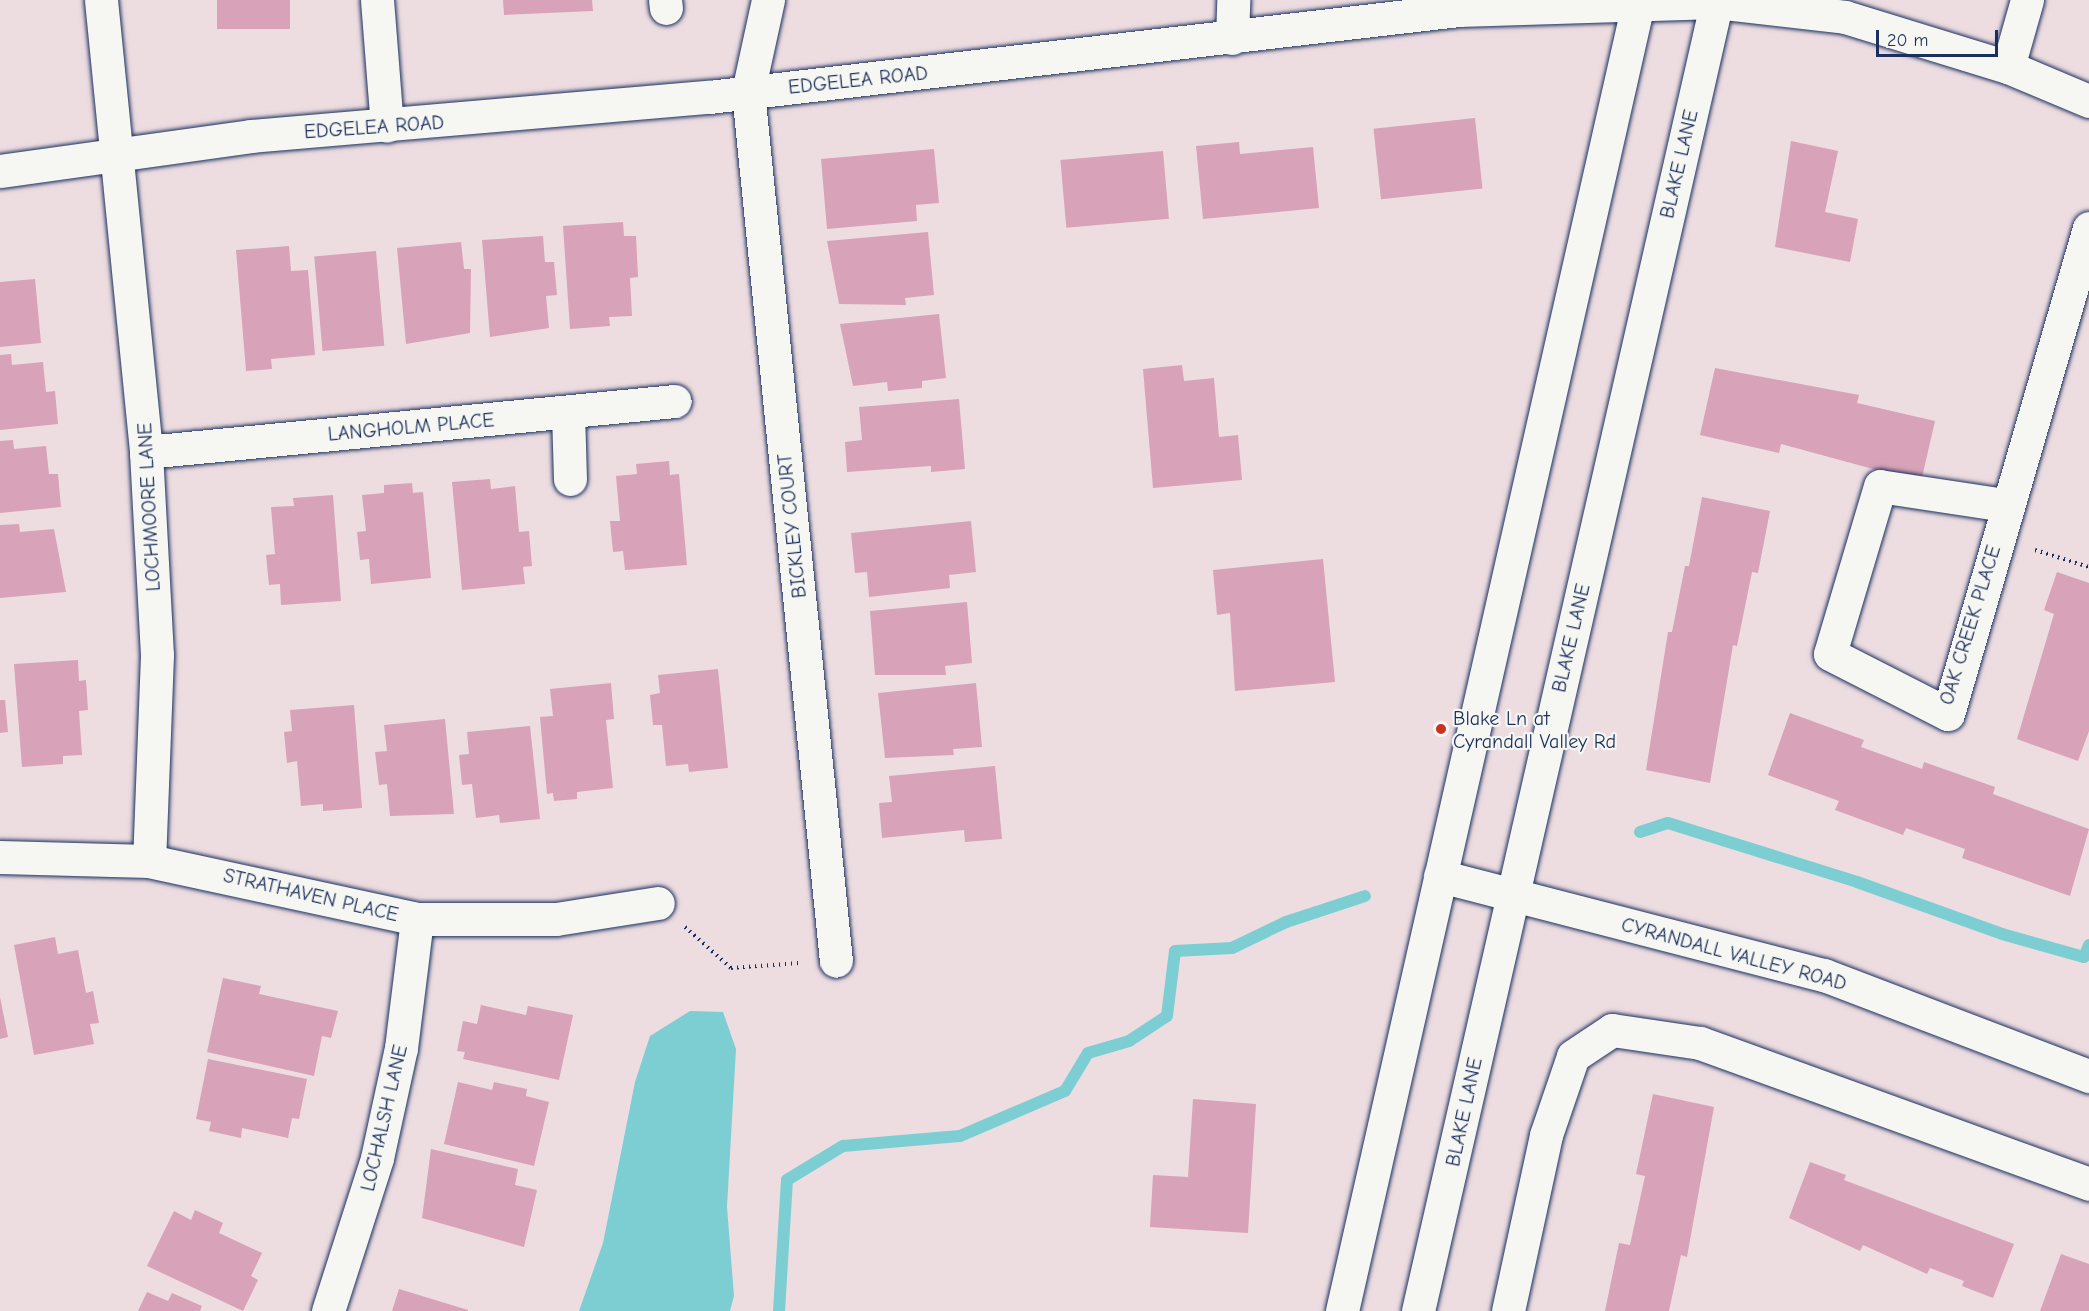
<!DOCTYPE html>
<html>
<head>
<meta charset="utf-8">
<style>
	body { margin:0 }
	#map { position:relative; width:2089px; height:1311px; overflow:hidden; background:#eddde1; font-family:"Comic Neue",sans-serif }
	div>[style] { position:absolute }
	[style*='--x'] { left:calc(var(--x)*1px); top:calc(var(--y)*1px); width:calc(var(--w)*1px); rotate:calc(var(--a)*1deg) }
	.water>* { inset:0; background:#7dced3 }
	.stream>* { height:12px; margin:-6px; padding:0 6px; transform-origin:6px; border-radius:6px; background:#7dced3 }
	.building>* { inset:0; background:#d8a2b8; transform-origin:0 0 }
	.path>* { height:4px; margin-top:-2px; transform-origin:0; background:repeating-linear-gradient(90deg,#1b2f5e 0 1.5px,transparent 0 6px) }
	.roads { filter:drop-shadow(0 0 2px #1b2f5e) drop-shadow(0 0 2px #1b2f5e) }
	.street>* { height:33px; margin:-16.5px; padding:0 16.5px; transform-origin:16.5px; border-radius:16.5px; background:#f6f6f2 }
	.secondary>* { height:33px; margin:-16.5px; padding:0 16.5px; transform-origin:16.5px; border-radius:16.5px; background:#f6f6f2 }
	.dots>* { width:16px; height:16px; translate:-50% -50%; box-sizing:border-box; border:3px solid #f6f6f2; border-radius:50% }
	span { translate:-50% -50%; white-space:nowrap; text-align:center; line-height:1.15; -webkit-text-stroke:4.5px #f6f6f2; paint-order:stroke }
	.street-label { font-size:20px; color:#1b2f5e }
	.poi-label { font-size:20px; color:#1b2f5e }
	.left { translate:0 -50%; text-align:left }
	.scale { position:absolute; left:1876px; top:30px; width:122px; height:27px; box-sizing:border-box; border:3px solid #1b2f5e; border-top:0; padding-left:8px; font-size:18px; line-height:21px; white-space:nowrap; color:#1b2f5e; -webkit-text-stroke:4px #f6f6f2; paint-order:stroke }
</style>
</head>
<body>
<div id="map">
	<div class="water">
		<div style="clip-path:polygon(690px 1011px,723px 1012px,736px 1049px,727px 1207px,734px 1296px,730px 1311px,579px 1311px,603px 1243px,635px 1082px,650px 1036px)"></div>
	</div>
	<div class="stream">
		<div style="--x:1640;--y:832;--w:29;--a:-18"></div>
		<div style="--x:1668;--y:823;--w:198;--a:17.3"></div>
		<div style="--x:1857;--y:882;--w:154;--a:19.7"></div>
		<div style="--x:2002;--y:934;--w:85;--a:15.7"></div>
		<div style="--x:2084;--y:957;--w:13;--a:-67"></div>
		<div style="--x:779;--y:1311;--w:131;--a:-86.5"></div>
		<div style="--x:787;--y:1180;--w:66;--a:-31.3"></div>
		<div style="--x:843;--y:1146;--w:117;--a:-4.9"></div>
		<div style="--x:960;--y:1136;--w:114;--a:-23.2"></div>
		<div style="--x:1065;--y:1091;--w:44;--a:-58.8"></div>
		<div style="--x:1088;--y:1053;--w:43;--a:-16.3"></div>
		<div style="--x:1129;--y:1041;--w:45;--a:-33.3"></div>
		<div style="--x:1167;--y:1016;--w:65;--a:-83"></div>
		<div style="--x:1175;--y:951;--w:57;--a:-3"></div>
		<div style="--x:1232;--y:948;--w:60;--a:-25.7"></div>
		<div style="--x:1286;--y:922;--w:83;--a:-18.2"></div>
	</div>
	<div class="building">
		<div style="left:217px;top:0;width:73px;height:29px"></div>
		<div style="clip-path:polygon(503px 0,592px 0,593px 11px,504px 15px)"></div>
		<div style="left:1475px;top:118px;width:71px;height:102px;rotate:84deg"></div>
		<div style="clip-path:polygon(1791px 141px,1838px 151px,1825px 212px,1858px 219px,1850px 262px,1775px 247px)"></div>
		<div style="clip-path:polygon(1239px 142px,1240px 154px,1313px 147px,1319px 208px,1203px 219px,1196px 146px)"></div>
		<div style="clip-path:polygon(934px 149px,939px 203px,916px 205px,917px 221px,827px 229px,821px 159px)"></div>
		<div style="left:1163px;top:151px;width:68px;height:103px;rotate:85deg"></div>
		<div style="clip-path:polygon(623px 222px,624px 236px,636px 236px,638px 277px,630px 278px,632px 316px,609px 317px,610px 326px,570px 329px,563px 226px)"></div>
		<div style="clip-path:polygon(928px 232px,934px 295px,905px 298px,906px 305px,839px 304px,827px 241px)"></div>
		<div style="clip-path:polygon(543px 236px,545px 262px,554px 262px,557px 295px,546px 296px,549px 328px,490px 337px,482px 240px)"></div>
		<div style="clip-path:polygon(461px 242px,464px 269px,471px 269px,470px 333px,406px 344px,397px 248px)"></div>
		<div style="clip-path:polygon(289px 246px,291px 271px,308px 270px,315px 355px,271px 359px,272px 369px,246px 371px,236px 250px)"></div>
		<div style="left:376px;top:251px;width:95px;height:62px;rotate:85deg"></div>
		<div style="clip-path:polygon(35px 279px,41px 343px,0 347px,0 282px)"></div>
		<div style="clip-path:polygon(939px 314px,946px 378px,922px 381px,922px 388px,888px 391px,887px 382px,853px 386px,840px 324px)"></div>
		<div style="clip-path:polygon(11px 354px,12px 365px,43px 362px,46px 392px,55px 391px,58px 424px,0 430px,0 355px)"></div>
		<div style="clip-path:polygon(1182px 365px,1184px 381px,1214px 378px,1219px 437px,1238px 435px,1242px 480px,1153px 488px,1143px 369px)"></div>
		<div style="clip-path:polygon(1715px 368px,1859px 395px,1857px 403px,1935px 421px,1921px 482px,1781px 444px,1779px 453px,1700px 435px)"></div>
		<div style="clip-path:polygon(959px 399px,965px 469px,931px 472px,931px 466px,847px 472px,845px 442px,862px 440px,859px 407px)"></div>
		<div style="clip-path:polygon(13px 440px,14px 449px,46px 446px,49px 474px,58px 474px,61px 507px,0 513px,0 441px)"></div>
		<div style="clip-path:polygon(669px 461px,670px 475px,679px 474px,687px 565px,625px 570px,623px 551px,613px 552px,610px 521px,620px 521px,616px 476px,637px 474px,636px 464px)"></div>
		<div style="clip-path:polygon(490px 479px,491px 489px,515px 486px,519px 532px,529px 531px,532px 566px,523px 567px,525px 584px,462px 590px,452px 482px)"></div>
		<div style="clip-path:polygon(412px 483px,413px 493px,423px 492px,431px 578px,371px 584px,369px 559px,360px 560px,357px 532px,366px 531px,362px 495px,384px 493px,384px 485px)"></div>
		<div style="clip-path:polygon(333px 495px,341px 601px,281px 605px,280px 584px,269px 585px,266px 555px,275px 554px,271px 507px,294px 506px,293px 498px)"></div>
		<div style="clip-path:polygon(1702px 497px,1770px 511px,1758px 573px,1752px 572px,1737px 646px,1733px 645px,1710px 783px,1646px 770px,1668px 632px,1672px 632px,1685px 566px,1689px 566px)"></div>
		<div style="clip-path:polygon(971px 521px,976px 572px,949px 575px,950px 588px,869px 597px,867px 572px,855px 573px,851px 533px)"></div>
		<div style="clip-path:polygon(19px 524px,20px 532px,54px 529px,66px 592px,0 598px,0 525px)"></div>
		<div style="clip-path:polygon(1323px 559px,1335px 682px,1235px 691px,1230px 613px,1217px 615px,1213px 570px)"></div>
		<div style="clip-path:polygon(2057px 572px,2089px 583px,2089px 731px,2078px 761px,2017px 739px,2054px 614px,2044px 610px)"></div>
		<div style="clip-path:polygon(967px 602px,972px 663px,945px 666px,946px 675px,875px 675px,870px 611px)"></div>
		<div style="clip-path:polygon(78px 660px,79px 681px,86px 680px,88px 710px,79px 711px,82px 755px,63px 756px,63px 764px,22px 767px,14px 664px)"></div>
		<div style="clip-path:polygon(718px 669px,728px 768px,689px 772px,688px 764px,666px 766px,662px 725px,653px 725px,650px 695px,660px 693px,658px 675px)"></div>
		<div style="clip-path:polygon(611px 683px,614px 719px,606px 720px,613px 788px,577px 792px,577px 799px,554px 801px,553px 793px,547px 794px,540px 717px,553px 716px,550px 689px)"></div>
		<div style="clip-path:polygon(976px 683px,982px 747px,953px 749px,954px 755px,885px 758px,878px 693px)"></div>
		<div style="clip-path:polygon(0 700px,5px 700px,8px 732px,0 733px)"></div>
		<div style="clip-path:polygon(354px 705px,362px 808px,323px 811px,323px 804px,301px 806px,297px 761px,287px 763px,284px 732px,292px 731px,290px 710px)"></div>
		<div style="clip-path:polygon(1790px 713px,1864px 740px,1861px 747px,1922px 769px,1924px 762px,1995px 787px,1993px 794px,2089px 829px,2070px 896px,1962px 858px,1965px 849px,1906px 828px,1903px 835px,1835px 810px,1839px 801px,1768px 775px)"></div>
		<div style="clip-path:polygon(445px 719px,454px 814px,390px 816px,387px 784px,379px 785px,375px 752px,387px 751px,384px 725px)"></div>
		<div style="clip-path:polygon(530px 726px,540px 819px,500px 823px,499px 815px,476px 818px,472px 784px,462px 785px,459px 755px,469px 754px,467px 732px)"></div>
		<div style="clip-path:polygon(995px 766px,1002px 839px,965px 842px,964px 830px,882px 838px,879px 803px,892px 802px,889px 776px)"></div>
		<div style="clip-path:polygon(55px 937px,58px 954px,78px 950px,86px 993px,93px 991px,99px 1023px,90px 1024px,94px 1044px,34px 1055px,14px 945px)"></div>
		<div style="clip-path:polygon(223px 978px,261px 986px,259px 994px,338px 1011px,331px 1038px,322px 1036px,314px 1076px,207px 1052px)"></div>
		<div style="clip-path:polygon(0 997px,8px 1037px,0 1039px)"></div>
		<div style="clip-path:polygon(481px 1005px,526px 1015px,528px 1006px,573px 1015px,559px 1080px,463px 1059px,465px 1052px,457px 1051px,463px 1021px,477px 1024px)"></div>
		<div style="clip-path:polygon(208px 1059px,307px 1079px,299px 1119px,292px 1118px,288px 1138px,242px 1128px,241px 1138px,209px 1131px,211px 1122px,196px 1119px)"></div>
		<div style="clip-path:polygon(458px 1082px,492px 1090px,494px 1082px,527px 1089px,526px 1096px,549px 1102px,534px 1166px,444px 1144px)"></div>
		<div style="clip-path:polygon(1653px 1094px,1714px 1107px,1687px 1257px,1681px 1255px,1669px 1311px,1605px 1311px,1619px 1243px,1630px 1245px,1645px 1176px,1636px 1174px)"></div>
		<div style="clip-path:polygon(1193px 1099px,1256px 1104px,1248px 1233px,1150px 1227px,1153px 1175px,1188px 1177px)"></div>
		<div style="clip-path:polygon(431px 1149px,518px 1169px,515px 1185px,537px 1190px,524px 1247px,422px 1218px)"></div>
		<div style="clip-path:polygon(1810px 1162px,1846px 1175px,1844px 1180px,2014px 1244px,1993px 1298px,1962px 1286px,1964px 1281px,1930px 1268px,1927px 1274px,1863px 1245px,1860px 1251px,1789px 1218px)"></div>
		<div style="clip-path:polygon(195px 1210px,223px 1223px,219px 1233px,262px 1253px,251px 1276px,258px 1280px,243px 1311px,147px 1266px,174px 1211px,191px 1220px)"></div>
		<div style="clip-path:polygon(2061px 1254px,2089px 1264px,2089px 1311px,2040px 1311px)"></div>
		<div style="clip-path:polygon(399px 1289px,468px 1310px,468px 1311px,392px 1311px)"></div>
		<div style="clip-path:polygon(147px 1292px,168px 1301px,172px 1293px,202px 1306px,200px 1311px,138px 1311px)"></div>
	</div>
	<div class="path">
		<div style="--x:2035;--y:550;--w:57;--a:17.5"></div>
		<div style="--x:685;--y:927;--w:62;--a:41.7"></div>
		<div style="--x:731;--y:968;--w:68;--a:-4.2"></div>
	</div>
	<div class="roads">
		<div class="street">
			<div style="--x:101;--y:0;--w:454;--a:84.3"></div>
			<div style="--x:146;--y:452;--w:203;--a:86.9"></div>
			<div style="--x:157;--y:655;--w:206;--a:92.2"></div>
			<div style="--x:377;--y:0;--w:126;--a:85.5"></div>
			<div style="--x:665;--y:0;--w:8;--a:83"></div>
			<div style="--x:768;--y:0;--w:94;--a:102.3"></div>
			<div style="--x:748;--y:92;--w:873;--a:84.22"></div>
			<div style="--x:1716;--y:2;--w:130;--a:6.6"></div>
			<div style="--x:1845;--y:17;--w:170;--a:17.1"></div>
			<div style="--x:2008;--y:67;--w:88;--a:22.8"></div>
			<div style="--x:1232;--y:38;--w:38;--a:-88"></div>
			<div style="--x:2008;--y:67;--w:70;--a:-74.2"></div>
			<div style="--x:568;--y:412;--w:67;--a:88.3"></div>
			<div style="--x:146;--y:452;--w:531;--a:-5.51"></div>
			<div style="--x:2005;--y:505;--w:126;--a:-171.4"></div>
			<div style="--x:1880;--y:486;--w:175;--a:106.6"></div>
			<div style="--x:1830;--y:654;--w:132;--a:27"></div>
			<div style="--x:1948;--y:714;--w:506;--a:-73.82"></div>
			<div style="--x:0;--y:857;--w:149;--a:1.5"></div>
			<div style="--x:149;--y:861;--w:274;--a:12.2"></div>
			<div style="--x:417;--y:919;--w:139;--a:0"></div>
			<div style="--x:556;--y:919;--w:103;--a:-8.9"></div>
			<div style="--x:1440;--y:876;--w:397;--a:14.5"></div>
			<div style="--x:1824;--y:975;--w:284;--a:20.9"></div>
			<div style="--x:328;--y:1311;--w:161;--a:-72.2"></div>
			<div style="--x:377;--y:1158;--w:113;--a:-77.7"></div>
			<div style="--x:401;--y:1048;--w:130;--a:-82.9"></div>
			<div style="--x:1508;--y:1311;--w:180;--a:-77.8"></div>
			<div style="--x:1546;--y:1135;--w:83;--a:-71.1"></div>
			<div style="--x:1573;--y:1056;--w:47;--a:-33.7"></div>
			<div style="--x:1612;--y:1030;--w:89;--a:8.4"></div>
			<div style="--x:1700;--y:1043;--w:414;--a:19.9"></div>
		</div>
		<div class="secondary">
			<div style="--x:0;--y:171;--w:253;--a:-7.9"></div>
			<div style="--x:251;--y:136;--w:460;--a:-4.9"></div>
			<div style="--x:709;--y:97;--w:755;--a:-6.62"></div>
			<div style="--x:1459;--y:10;--w:257;--a:-1.8"></div>
			<div style="--x:1342;--y:1311;--w:1344;--a:-77.24"></div>
			<div style="--x:1418;--y:1311;--w:1345;--a:-77.15"></div>
		</div>
	</div>
	<div class="dots">
		<div style="left:1441px;top:729px;background:#c8321e"></div>
	</div>
	<div class="street-label">
		<span style="left:858px;top:80px;rotate:-6deg">EDGELEA ROAD</span>
		<span style="left:374px;top:127px;rotate:-4deg">EDGELEA ROAD</span>
		<span style="left:1679px;top:164px;rotate:-77deg">BLAKE LANE</span>
		<span style="left:411px;top:427px;rotate:-5deg">LANGHOLM PLACE</span>
		<span style="left:149px;top:507px;rotate:-93deg">LOCHMOORE LANE</span>
		<span style="left:792px;top:526px;rotate:-96deg">BICKLEY COURT</span>
		<span style="left:1970px;top:625px;rotate:-73deg">OAK CREEK PLACE</span>
		<span style="left:1571px;top:638px;rotate:-77deg">BLAKE LANE</span>
		<span style="left:311px;top:895px;rotate:13deg">STRATHAVEN PLACE</span>
		<span style="left:1734px;top:954px;rotate:15deg">CYRANDALL VALLEY ROAD</span>
		<span style="left:1464px;top:1112px;rotate:-78deg">BLAKE LANE</span>
		<span style="left:384px;top:1118px;rotate:-77deg">LOCHALSH LANE</span>
	</div>
	<div class="poi-label">
		<span class="left" style="left:1453px;top:730px">Blake Ln at<br>Cyrandall Valley Rd</span>
	</div>
	<div class="scale">20 m</div>
</div>
</body>
</html>
